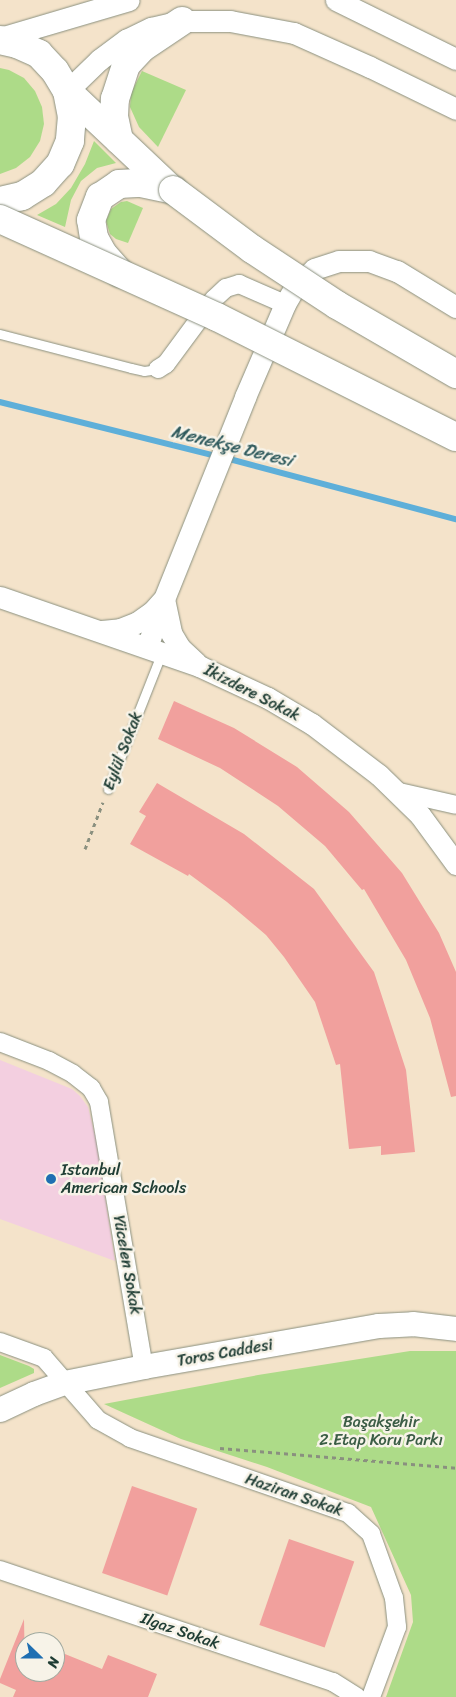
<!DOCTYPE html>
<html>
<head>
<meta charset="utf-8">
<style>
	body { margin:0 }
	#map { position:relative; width:456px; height:1697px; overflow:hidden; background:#f4e3ca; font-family:Sriracha,sans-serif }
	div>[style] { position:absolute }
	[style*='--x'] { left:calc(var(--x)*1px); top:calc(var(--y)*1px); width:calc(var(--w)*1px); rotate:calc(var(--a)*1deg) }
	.built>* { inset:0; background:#f3cfe0 }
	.green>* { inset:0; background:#addb88 }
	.stream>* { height:5.5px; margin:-2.75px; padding:0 2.75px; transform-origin:2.75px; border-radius:2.75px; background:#5eafd9 }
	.building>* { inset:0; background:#f1a09d; transform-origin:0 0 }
	.path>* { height:3px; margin-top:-1.5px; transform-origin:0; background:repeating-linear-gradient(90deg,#8a907f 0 4px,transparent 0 8px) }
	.roads { filter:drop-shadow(0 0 1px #8a907f) drop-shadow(0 0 1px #8a907f) }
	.service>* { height:9px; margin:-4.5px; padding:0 4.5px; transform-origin:4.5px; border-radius:4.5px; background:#fff }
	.minor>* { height:18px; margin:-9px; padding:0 9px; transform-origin:9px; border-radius:9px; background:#fff }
	.tertiary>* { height:21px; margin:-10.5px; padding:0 10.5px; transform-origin:10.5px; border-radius:10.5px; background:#fff }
	.secondary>* { height:24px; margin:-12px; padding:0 12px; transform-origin:12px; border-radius:12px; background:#fff }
	.primary>* { height:28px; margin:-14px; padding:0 14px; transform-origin:14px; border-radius:14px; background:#fff }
	.bridges { filter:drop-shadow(0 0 1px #8a907f) drop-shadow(0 0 1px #8a907f) }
	.primary-bridge>* { height:28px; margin:-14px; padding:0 14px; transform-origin:14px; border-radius:14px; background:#fff }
	.dots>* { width:14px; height:14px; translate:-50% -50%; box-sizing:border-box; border:2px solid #f7f3e8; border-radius:50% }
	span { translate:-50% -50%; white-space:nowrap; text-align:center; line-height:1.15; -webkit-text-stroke:5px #f7f3e8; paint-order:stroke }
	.street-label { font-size:16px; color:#1f3d34 }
	.poi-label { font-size:16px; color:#1f3d34 }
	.left { translate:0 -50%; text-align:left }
	.park-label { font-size:16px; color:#3b5d45 }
	.water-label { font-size:18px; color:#2f5a5d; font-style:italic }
	.north { position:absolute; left:15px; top:1632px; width:50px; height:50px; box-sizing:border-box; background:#f7f3e8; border:1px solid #a1aaa0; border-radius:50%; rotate:112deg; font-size:14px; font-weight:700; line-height:20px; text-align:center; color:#1f3d34 }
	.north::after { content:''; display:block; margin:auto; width:18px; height:22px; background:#1f6fb2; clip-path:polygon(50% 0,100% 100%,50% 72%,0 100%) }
</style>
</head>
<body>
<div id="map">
	<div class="built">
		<div style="clip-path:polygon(0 1060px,72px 1089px,80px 1096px,88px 1107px,96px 1139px,115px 1261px,0 1219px)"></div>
	</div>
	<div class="green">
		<div style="clip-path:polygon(0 68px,9px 70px,24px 78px,35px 91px,42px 107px,44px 124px,40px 141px,30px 157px,16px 168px,0 174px)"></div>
		<div style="clip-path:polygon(142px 71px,186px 90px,158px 147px,139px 127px,130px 107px,131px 93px)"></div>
		<div style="clip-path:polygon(94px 141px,116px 163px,97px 168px,81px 181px,71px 200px,65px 227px,37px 215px,56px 204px,71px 188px,85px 164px)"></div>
		<div style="clip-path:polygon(127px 201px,143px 208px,128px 243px,116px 239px,110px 234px,106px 221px,111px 209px,121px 202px)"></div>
		<div style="clip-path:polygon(410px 1351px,456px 1351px,456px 1697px,386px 1697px,413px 1622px,411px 1595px,371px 1507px,267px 1467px,181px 1439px,104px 1404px,258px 1375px)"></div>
		<div style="clip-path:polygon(0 1355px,29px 1366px,34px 1369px,34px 1373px,0 1388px)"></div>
	</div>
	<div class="stream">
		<div style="--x:0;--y:402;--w:224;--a:14"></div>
		<div style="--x:226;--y:458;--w:238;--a:14.9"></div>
	</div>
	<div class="building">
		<div style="clip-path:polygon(174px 701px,234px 728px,297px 767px,349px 812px,402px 873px,439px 933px,456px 972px,456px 1096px,451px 1097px,430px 1018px,406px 960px,364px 889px,362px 890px,325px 846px,278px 806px,220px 768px,158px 739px)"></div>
		<div style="clip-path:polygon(157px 783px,244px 834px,314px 889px,374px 972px,406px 1070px,415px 1152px,381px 1155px,381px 1146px,349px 1149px,340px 1064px,336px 1065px,315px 1002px,284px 957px,266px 935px,227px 902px,189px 874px,188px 876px,130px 844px,146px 816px,139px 812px)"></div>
		<div style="left:132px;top:1486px;width:69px;height:92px;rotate:19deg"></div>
		<div style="left:289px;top:1539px;width:69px;height:91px;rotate:19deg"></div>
		<div style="clip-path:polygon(24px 1619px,25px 1672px,55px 1672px,55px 1650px,102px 1669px,108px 1655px,157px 1674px,148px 1697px,13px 1697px,16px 1690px,0 1683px,0 1679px)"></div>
	</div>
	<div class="path">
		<div style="--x:85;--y:849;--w:50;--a:-69"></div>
		<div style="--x:220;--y:1448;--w:237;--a:4.8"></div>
	</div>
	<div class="roads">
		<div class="service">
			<div style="--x:0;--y:334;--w:135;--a:14.5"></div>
			<div style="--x:131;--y:368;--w:13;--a:13"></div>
			<div style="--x:144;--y:371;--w:14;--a:-8"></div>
			<div style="--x:108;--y:789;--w:147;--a:-68.5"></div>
		</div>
		<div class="minor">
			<div style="--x:158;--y:369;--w:9;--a:-32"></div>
			<div style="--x:166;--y:364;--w:81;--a:-53.6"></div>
			<div style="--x:214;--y:299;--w:16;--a:-43"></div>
			<div style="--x:226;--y:288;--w:14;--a:-17"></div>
			<div style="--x:239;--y:284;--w:50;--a:23.5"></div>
			<div style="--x:399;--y:792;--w:58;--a:12.8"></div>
			<div style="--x:0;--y:1042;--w:53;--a:21.2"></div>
			<div style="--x:49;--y:1061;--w:27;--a:28"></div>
			<div style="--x:73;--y:1074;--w:23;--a:38"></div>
			<div style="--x:91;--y:1088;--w:16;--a:60"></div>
			<div style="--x:99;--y:1102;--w:269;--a:80.4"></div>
			<div style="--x:0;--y:1342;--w:47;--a:20"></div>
			<div style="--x:44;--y:1358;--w:82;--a:48.9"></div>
			<div style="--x:98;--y:1420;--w:37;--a:29"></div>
			<div style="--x:130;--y:1438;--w:231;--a:19"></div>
			<div style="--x:348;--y:1513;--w:31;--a:42"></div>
			<div style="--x:371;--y:1534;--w:68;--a:70.2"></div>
			<div style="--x:394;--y:1598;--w:29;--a:84"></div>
			<div style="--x:397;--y:1627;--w:75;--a:110.4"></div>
			<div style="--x:0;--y:1570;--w:351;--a:18.6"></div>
			<div style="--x:333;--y:1682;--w:28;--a:32"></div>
		</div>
		<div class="tertiary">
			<div style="--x:336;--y:0;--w:134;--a:26.2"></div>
			<div style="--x:0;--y:38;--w:134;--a:-16.4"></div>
			<div style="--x:67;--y:91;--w:45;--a:-44.1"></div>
			<div style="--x:99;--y:60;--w:34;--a:-37"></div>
			<div style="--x:126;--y:40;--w:28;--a:-26"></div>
			<div style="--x:151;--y:28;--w:32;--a:-13"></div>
			<div style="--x:182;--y:21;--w:48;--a:0"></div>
			<div style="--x:230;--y:21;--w:65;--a:10.6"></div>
			<div style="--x:294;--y:33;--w:83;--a:24.1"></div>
			<div style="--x:370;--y:67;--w:96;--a:26"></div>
			<div style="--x:0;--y:597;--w:211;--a:19.1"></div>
			<div style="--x:199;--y:666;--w:76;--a:24.9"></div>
			<div style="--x:268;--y:698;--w:51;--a:30.6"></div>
			<div style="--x:312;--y:724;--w:84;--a:37.3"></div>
			<div style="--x:379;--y:775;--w:57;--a:44.3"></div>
			<div style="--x:420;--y:815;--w:61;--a:53.7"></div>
			<div style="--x:164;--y:599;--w:35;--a:78"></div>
			<div style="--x:171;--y:633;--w:17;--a:59"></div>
			<div style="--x:180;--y:648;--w:22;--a:43"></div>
			<div style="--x:102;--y:631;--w:18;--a:-6"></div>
			<div style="--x:120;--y:629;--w:17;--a:-21"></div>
			<div style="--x:136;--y:623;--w:19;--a:-35"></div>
			<div style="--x:152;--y:612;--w:15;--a:-48"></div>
			<div style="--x:147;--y:647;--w:51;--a:-70.5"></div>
			<div style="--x:164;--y:599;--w:218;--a:-68.1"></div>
			<div style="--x:245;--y:397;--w:101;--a:-66.7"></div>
			<div style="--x:285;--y:304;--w:20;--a:-60"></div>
			<div style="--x:295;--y:287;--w:26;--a:-43"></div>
			<div style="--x:314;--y:269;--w:26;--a:-18"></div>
			<div style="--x:339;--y:261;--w:30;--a:0"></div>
			<div style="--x:369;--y:261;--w:30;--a:20"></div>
			<div style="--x:397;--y:271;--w:69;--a:31.4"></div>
		</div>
		<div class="secondary">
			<div style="--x:0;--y:1410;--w:38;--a:-25"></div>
			<div style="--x:34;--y:1394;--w:33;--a:-20"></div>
			<div style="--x:65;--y:1383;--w:81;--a:-11.4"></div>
			<div style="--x:144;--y:1367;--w:239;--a:-9.9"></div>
			<div style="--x:379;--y:1326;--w:34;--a:-3"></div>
			<div style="--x:413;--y:1324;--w:43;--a:6.6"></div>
		</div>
		<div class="primary">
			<div style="--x:0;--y:40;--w:17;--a:13"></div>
			<div style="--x:17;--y:44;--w:24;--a:24"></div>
			<div style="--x:39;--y:54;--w:23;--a:47"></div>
			<div style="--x:55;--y:71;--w:23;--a:59"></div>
			<div style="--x:67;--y:91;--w:25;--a:79"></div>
			<div style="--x:72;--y:116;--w:25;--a:95"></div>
			<div style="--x:70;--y:141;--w:25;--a:113"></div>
			<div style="--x:60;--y:164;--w:25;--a:132"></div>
			<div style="--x:43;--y:183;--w:25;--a:148"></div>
			<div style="--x:22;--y:196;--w:23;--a:167"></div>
			<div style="--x:67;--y:91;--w:143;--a:43.3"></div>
			<div style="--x:119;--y:140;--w:25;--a:-102"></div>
			<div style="--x:114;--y:116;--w:17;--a:-87"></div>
			<div style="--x:115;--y:99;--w:36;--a:-72"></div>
			<div style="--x:126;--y:65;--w:25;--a:-47"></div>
			<div style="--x:143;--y:47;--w:47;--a:-33.7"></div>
			<div style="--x:120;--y:273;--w:25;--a:-132"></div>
			<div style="--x:103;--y:254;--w:18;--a:-119"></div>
			<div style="--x:94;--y:238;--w:18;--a:-99"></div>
			<div style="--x:91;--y:220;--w:25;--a:-69"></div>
			<div style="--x:100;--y:197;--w:23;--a:-34"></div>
			<div style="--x:119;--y:184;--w:22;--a:-3"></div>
			<div style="--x:141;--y:183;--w:33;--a:12"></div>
		</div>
	</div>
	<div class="bridges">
		<div class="primary-bridge">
			<div style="--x:173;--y:190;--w:99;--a:36.8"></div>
			<div style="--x:252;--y:249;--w:102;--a:33.4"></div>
			<div style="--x:337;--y:305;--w:138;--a:30.1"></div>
			<div style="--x:0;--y:219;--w:238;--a:24.3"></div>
			<div style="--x:217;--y:317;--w:267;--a:26.7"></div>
		</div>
	</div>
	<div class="dots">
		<div style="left:51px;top:1179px;background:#1f6fb2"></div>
	</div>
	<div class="street-label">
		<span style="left:252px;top:693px;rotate:27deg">İkizdere Sokak</span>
		<span style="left:123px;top:751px;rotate:-69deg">Eylül Sokak</span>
		<span style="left:127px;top:1265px;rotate:80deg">Yücelen Sokak</span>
		<span style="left:225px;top:1353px;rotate:-10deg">Toros Caddesi</span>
		<span style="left:294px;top:1495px;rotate:19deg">Haziran Sokak</span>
		<span style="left:180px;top:1631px;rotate:19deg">Ilgaz Sokak</span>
	</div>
	<div class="poi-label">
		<span class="left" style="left:61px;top:1179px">Istanbul<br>American Schools</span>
	</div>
	<div class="park-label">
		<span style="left:381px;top:1431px">Başakşehir<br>2.Etap Koru Parkı</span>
	</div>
	<div class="water-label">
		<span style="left:232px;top:446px;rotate:14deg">Menekşe Deresi</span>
	</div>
	<div class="north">N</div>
</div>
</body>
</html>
